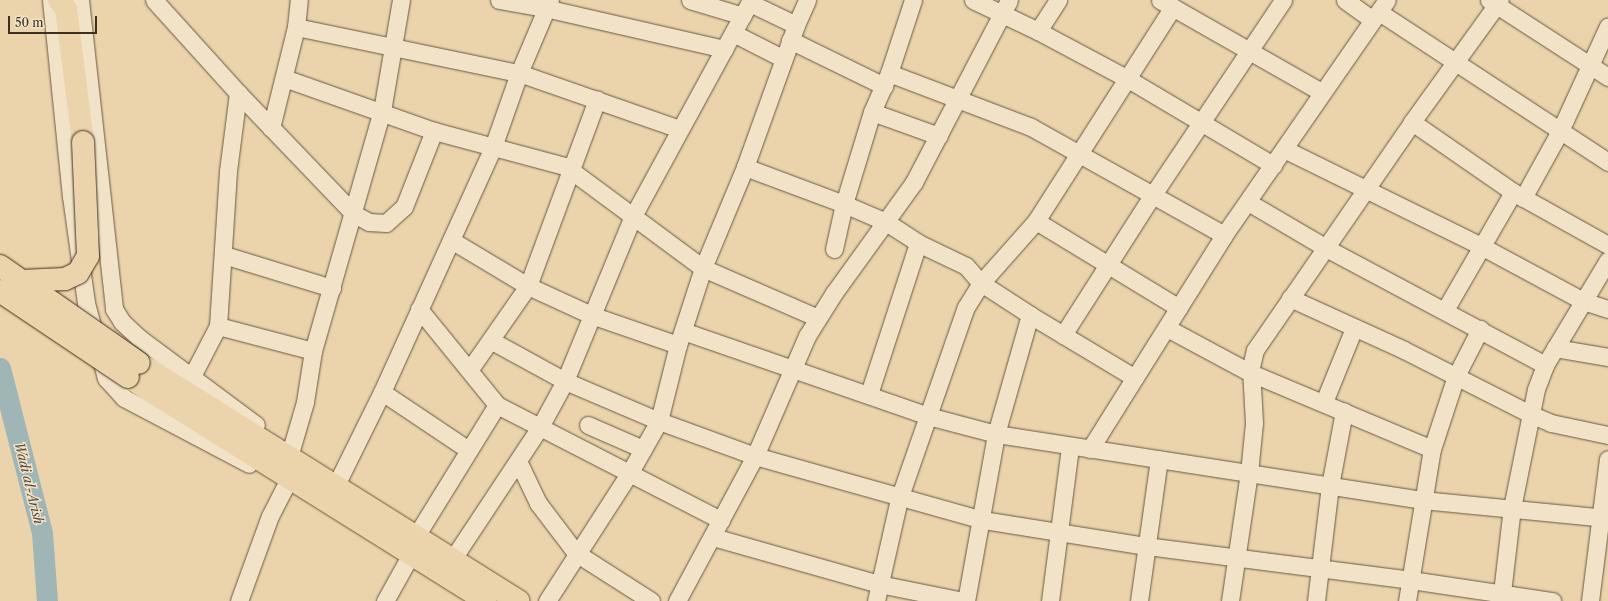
<!DOCTYPE html>
<html>
<head>
<meta charset="utf-8">
<style>
	body { margin:0 }
	#map { position:relative; width:1608px; height:601px; overflow:hidden; background:#ebd4ab; font-family:"Libre Caslon Text",serif }
	div>[style] { position:absolute }
	[style*='--x'] { left:calc(var(--x)*1px); top:calc(var(--y)*1px); width:calc(var(--w)*1px); rotate:calc(var(--a)*1deg) }
	.river>* { height:21px; margin:-10.5px; padding:0 10.5px; transform-origin:10.5px; border-radius:10.5px; background:#9fb5b6 }
	.roads { filter:drop-shadow(0 0 1px #685942) drop-shadow(0 0 1px #685942) }
	.minor>* { height:17px; margin:-8.5px; padding:0 8.5px; transform-origin:8.5px; border-radius:8.5px; background:#f2e3c8 }
	.highway>* { height:22px; margin:-11px; padding:0 11px; transform-origin:11px; border-radius:11px; background:#ebd4ab }
	.bridges { filter:drop-shadow(0 0 1px #3d301f) drop-shadow(0 0 1px #3d301f) }
	.highway-bridge>* { height:22px; margin:-11px; padding:0 11px; transform-origin:11px; border-radius:11px; background:#ebd4ab }
	span { translate:-50% -50%; white-space:nowrap; text-align:center; line-height:1.15; -webkit-text-stroke:3px #f2e3c8; paint-order:stroke }
	.water-label { font-size:13px; color:#514b3d; font-style:italic }
	.scale { position:absolute; left:8px; top:16px; width:89px; height:18px; box-sizing:border-box; border:2px solid #3d301f; border-top:0; padding-left:5px; font-size:12px; line-height:14px; white-space:nowrap; color:#3d301f; -webkit-text-stroke:3px #f2e3c8; paint-order:stroke }
</style>
</head>
<body>
<div id="map">
	<div class="river">
		<div style="--x:0;--y:368;--w:170;--a:75.7"></div>
		<div style="--x:42;--y:533;--w:68;--a:85.8"></div>
	</div>
	<div class="roads">
		<div class="minor">
			<div style="--x:51;--y:0;--w:197;--a:84.2"></div>
			<div style="--x:71;--y:196;--w:108;--a:82"></div>
			<div style="--x:86;--y:303;--w:78;--a:75.1"></div>
			<div style="--x:106;--y:378;--w:27;--a:48"></div>
			<div style="--x:124;--y:398;--w:141;--a:27.8"></div>
			<div style="--x:80;--y:0;--w:311;--a:83.7"></div>
			<div style="--x:114;--y:309;--w:15;--a:58"></div>
			<div style="--x:122;--y:322;--w:22;--a:43"></div>
			<div style="--x:138;--y:337;--w:147;--a:36.7"></div>
			<div style="--x:154;--y:0;--w:125;--a:47.9"></div>
			<div style="--x:238;--y:93;--w:168;--a:46.2"></div>
			<div style="--x:354;--y:214;--w:17;--a:28"></div>
			<div style="--x:369;--y:222;--w:17;--a:3"></div>
			<div style="--x:386;--y:223;--w:24;--a:-42"></div>
			<div style="--x:404;--y:207;--w:82;--a:-68.5"></div>
			<div style="--x:499;--y:0;--w:47;--a:9.9"></div>
			<div style="--x:545;--y:8;--w:184;--a:12.9"></div>
			<div style="--x:724;--y:49;--w:56;--a:-61.1"></div>
			<div style="--x:690;--y:0;--w:55;--a:16.8"></div>
			<div style="--x:973;--y:0;--w:72;--a:25.5"></div>
			<div style="--x:1038;--y:31;--w:102;--a:28.1"></div>
			<div style="--x:1128;--y:79;--w:169;--a:30.7"></div>
			<div style="--x:1160;--y:0;--w:185;--a:29.7"></div>
			<div style="--x:1345;--y:0;--w:34;--a:36"></div>
			<div style="--x:1489;--y:0;--w:142;--a:32.9"></div>
			<div style="--x:750;--y:3;--w:51;--a:25.6"></div>
			<div style="--x:1379;--y:12;--w:274;--a:33.2"></div>
			<div style="--x:296;--y:27;--w:228;--a:11.7"></div>
			<div style="--x:519;--y:73;--w:170;--a:19.2"></div>
			<div style="--x:1038;--y:31;--w:37;--a:-57"></div>
			<div style="--x:733;--y:33;--w:57;--a:27"></div>
			<div style="--x:790;--y:40;--w:105;--a:26.1"></div>
			<div style="--x:889;--y:73;--w:152;--a:20.8"></div>
			<div style="--x:1031;--y:127;--w:221;--a:29.2"></div>
			<div style="--x:284;--y:78;--w:159;--a:19.5"></div>
			<div style="--x:434;--y:131;--w:136;--a:15"></div>
			<div style="--x:565;--y:166;--w:172;--a:36.5"></div>
			<div style="--x:703;--y:268;--w:125;--a:23.5"></div>
			<div style="--x:872;--y:112;--w:71;--a:19.7"></div>
			<div style="--x:1412;--y:122;--w:123;--a:34.7"></div>
			<div style="--x:1513;--y:192;--w:109;--a:29.2"></div>
			<div style="--x:271;--y:128;--w:104;--a:-76.1"></div>
			<div style="--x:296;--y:27;--w:27;--a:-84"></div>
			<div style="--x:1284;--y:149;--w:220;--a:26.2"></div>
			<div style="--x:1481;--y:246;--w:116;--a:28.3"></div>
			<div style="--x:1583;--y:301;--w:26;--a:18"></div>
			<div style="--x:745;--y:167;--w:106;--a:20.5"></div>
			<div style="--x:844;--y:204;--w:46;--a:23.2"></div>
			<div style="--x:886;--y:222;--w:38;--a:33"></div>
			<div style="--x:918;--y:243;--w:53;--a:25.6"></div>
			<div style="--x:966;--y:266;--w:23;--a:49"></div>
			<div style="--x:981;--y:283;--w:59;--a:33.1"></div>
			<div style="--x:1030;--y:315;--w:122;--a:31"></div>
			<div style="--x:1523;--y:198;--w:77;--a:-61.1"></div>
			<div style="--x:1560;--y:131;--w:115;--a:-65.4"></div>
			<div style="--x:1248;--y:202;--w:91;--a:30.5"></div>
			<div style="--x:1326;--y:248;--w:248;--a:28.1"></div>
			<div style="--x:1036;--y:221;--w:167;--a:31.3"></div>
			<div style="--x:451;--y:240;--w:90;--a:30.9"></div>
			<div style="--x:528;--y:286;--w:69;--a:24.7"></div>
			<div style="--x:591;--y:315;--w:92;--a:19"></div>
			<div style="--x:834;--y:249;--w:46;--a:-77.5"></div>
			<div style="--x:844;--y:204;--w:96;--a:-73.1"></div>
			<div style="--x:872;--y:112;--w:43;--a:-66.4"></div>
			<div style="--x:889;--y:73;--w:77;--a:-71.8"></div>
			<div style="--x:224;--y:255;--w:113;--a:17"></div>
			<div style="--x:1290;--y:298;--w:125;--a:24.5"></div>
			<div style="--x:1404;--y:350;--w:141;--a:26.9"></div>
			<div style="--x:1530;--y:414;--w:23;--a:23"></div>
			<div style="--x:1551;--y:423;--w:58;--a:11.9"></div>
			<div style="--x:419;--y:309;--w:124;--a:50.9"></div>
			<div style="--x:497;--y:405;--w:252;--a:27.2"></div>
			<div style="--x:1445;--y:310;--w:136;--a:-60"></div>
			<div style="--x:218;--y:326;--w:98;--a:14.7"></div>
			<div style="--x:1167;--y:328;--w:95;--a:28.2"></div>
			<div style="--x:1251;--y:373;--w:196;--a:22.8"></div>
			<div style="--x:683;--y:331;--w:259;--a:19.1"></div>
			<div style="--x:928;--y:416;--w:70;--a:14.8"></div>
			<div style="--x:996;--y:434;--w:432;--a:8.8"></div>
			<div style="--x:1423;--y:500;--w:186;--a:5.6"></div>
			<div style="--x:1063;--y:335;--w:165;--a:-57.4"></div>
			<div style="--x:1152;--y:196;--w:236;--a:-56.2"></div>
			<div style="--x:492;--y:341;--w:83;--a:28.7"></div>
			<div style="--x:565;--y:381;--w:102;--a:23.1"></div>
			<div style="--x:659;--y:421;--w:102;--a:20"></div>
			<div style="--x:755;--y:456;--w:237;--a:15.7"></div>
			<div style="--x:983;--y:520;--w:165;--a:9.1"></div>
			<div style="--x:1146;--y:546;--w:267;--a:7.3"></div>
			<div style="--x:1411;--y:580;--w:143;--a:8.5"></div>
			<div style="--x:1555;--y:348;--w:54;--a:9.6"></div>
			<div style="--x:470;--y:369;--w:101;--a:-55.1"></div>
			<div style="--x:528;--y:286;--w:199;--a:-69.7"></div>
			<div style="--x:191;--y:378;--w:59;--a:-62.6"></div>
			<div style="--x:218;--y:326;--w:155;--a:-86.3"></div>
			<div style="--x:228;--y:171;--w:79;--a:-82.7"></div>
			<div style="--x:382;--y:392;--w:102;--a:33.8"></div>
			<div style="--x:869;--y:394;--w:159;--a:-72"></div>
			<div style="--x:1324;--y:402;--w:80;--a:-67.9"></div>
			<div style="--x:588;--y:425;--w:60;--a:23.6"></div>
			<div style="--x:281;--y:449;--w:11;--a:45"></div>
			<div style="--x:289;--y:457;--w:57;--a:-73.8"></div>
			<div style="--x:305;--y:402;--w:52;--a:-81.1"></div>
			<div style="--x:313;--y:351;--w:250;--a:-74"></div>
			<div style="--x:382;--y:111;--w:113;--a:-80.3"></div>
			<div style="--x:1090;--y:449;--w:252;--a:-57.9"></div>
			<div style="--x:1224;--y:235;--w:286;--a:-55.3"></div>
			<div style="--x:518;--y:461;--w:47;--a:64.5"></div>
			<div style="--x:538;--y:503;--w:63;--a:52.8"></div>
			<div style="--x:576;--y:553;--w:89;--a:32.6"></div>
			<div style="--x:335;--y:487;--w:106;--a:-63.7"></div>
			<div style="--x:382;--y:392;--w:269;--a:-65.6"></div>
			<div style="--x:493;--y:147;--w:78;--a:-70.6"></div>
			<div style="--x:519;--y:73;--w:79;--a:-67"></div>
			<div style="--x:416;--y:536;--w:154;--a:-58.3"></div>
			<div style="--x:713;--y:537;--w:173;--a:15.8"></div>
			<div style="--x:879;--y:584;--w:86;--a:11.4"></div>
			<div style="--x:452;--y:560;--w:159;--a:-56.5"></div>
			<div style="--x:540;--y:427;--w:52;--a:-61.5"></div>
			<div style="--x:565;--y:381;--w:178;--a:-67.6"></div>
			<div style="--x:633;--y:216;--w:190;--a:-61.4"></div>
			<div style="--x:239;--y:601;--w:90;--a:-70"></div>
			<div style="--x:270;--y:516;--w:35;--a:-63"></div>
			<div style="--x:385;--y:601;--w:54;--a:-61"></div>
			<div style="--x:547;--y:601;--w:153;--a:-57.2"></div>
			<div style="--x:630;--y:472;--w:59;--a:-60.4"></div>
			<div style="--x:659;--y:421;--w:78;--a:-76"></div>
			<div style="--x:678;--y:345;--w:81;--a:-72"></div>
			<div style="--x:703;--y:268;--w:109;--a:-67.4"></div>
			<div style="--x:745;--y:167;--w:151;--a:-70.2"></div>
			<div style="--x:796;--y:25;--w:27;--a:-66"></div>
			<div style="--x:677;--y:601;--w:165;--a:-61.7"></div>
			<div style="--x:755;--y:456;--w:131;--a:-66.6"></div>
			<div style="--x:807;--y:336;--w:51;--a:-57.9"></div>
			<div style="--x:834;--y:293;--w:137;--a:-54.2"></div>
			<div style="--x:914;--y:182;--w:205;--a:-62.4"></div>
			<div style="--x:876;--y:601;--w:105;--a:-77.3"></div>
			<div style="--x:899;--y:499;--w:203;--a:-70.8"></div>
			<div style="--x:966;--y:307;--w:28;--a:-58"></div>
			<div style="--x:981;--y:283;--w:83;--a:-48.4"></div>
			<div style="--x:1036;--y:221;--w:254;--a:-57.4"></div>
			<div style="--x:966;--y:601;--w:170;--a:-79.8"></div>
			<div style="--x:996;--y:434;--w:124;--a:-74.1"></div>
			<div style="--x:1050;--y:601;--w:155;--a:-82.6"></div>
			<div style="--x:1139;--y:601;--w:143;--a:-82"></div>
			<div style="--x:1230;--y:601;--w:129;--a:-81.6"></div>
			<div style="--x:1249;--y:473;--w:50;--a:-84.3"></div>
			<div style="--x:1254;--y:423;--w:56;--a:-93.1"></div>
			<div style="--x:1251;--y:367;--w:17;--a:-77"></div>
			<div style="--x:1255;--y:350;--w:277;--a:-55.4"></div>
			<div style="--x:1412;--y:122;--w:150;--a:-54.2"></div>
			<div style="--x:1316;--y:601;--w:116;--a:-83.1"></div>
			<div style="--x:1330;--y:486;--w:76;--a:-79.4"></div>
			<div style="--x:1407;--y:601;--w:154;--a:-80.7"></div>
			<div style="--x:1432;--y:449;--w:77;--a:-71.8"></div>
			<div style="--x:1456;--y:376;--w:53;--a:-62.9"></div>
			<div style="--x:1501;--y:601;--w:94;--a:-83.3"></div>
			<div style="--x:1512;--y:508;--w:121;--a:-78.6"></div>
			<div style="--x:1536;--y:389;--w:26;--a:-69"></div>
			<div style="--x:1545;--y:365;--w:122;--a:-59"></div>
			<div style="--x:1590;--y:601;--w:143;--a:-82.8"></div>
		</div>
		<div class="highway">
			<div style="--x:59;--y:0;--w:11;--a:52"></div>
			<div style="--x:66;--y:9;--w:134;--a:82.7"></div>
			<div style="--x:139;--y:363;--w:448;--a:32.1"></div>
			<div style="--x:128;--y:377;--w:422;--a:32"></div>
		</div>
	</div>
	<div class="bridges">
		<div class="highway-bridge">
			<div style="--x:0;--y:266;--w:169;--a:34.9"></div>
			<div style="--x:22;--y:281;--w:43;--a:-2.7"></div>
			<div style="--x:65;--y:279;--w:14;--a:-25"></div>
			<div style="--x:78;--y:273;--w:20;--a:-60"></div>
			<div style="--x:88;--y:256;--w:114;--a:-92.5"></div>
			<div style="--x:0;--y:291;--w:154;--a:33.9"></div>
		</div>
	</div>
	<div class="water-label">
		<span style="left:29px;top:483px;rotate:76deg">Wadi al-Arish</span>
	</div>
	<div class="scale">50 m</div>
</div>
</body>
</html>
